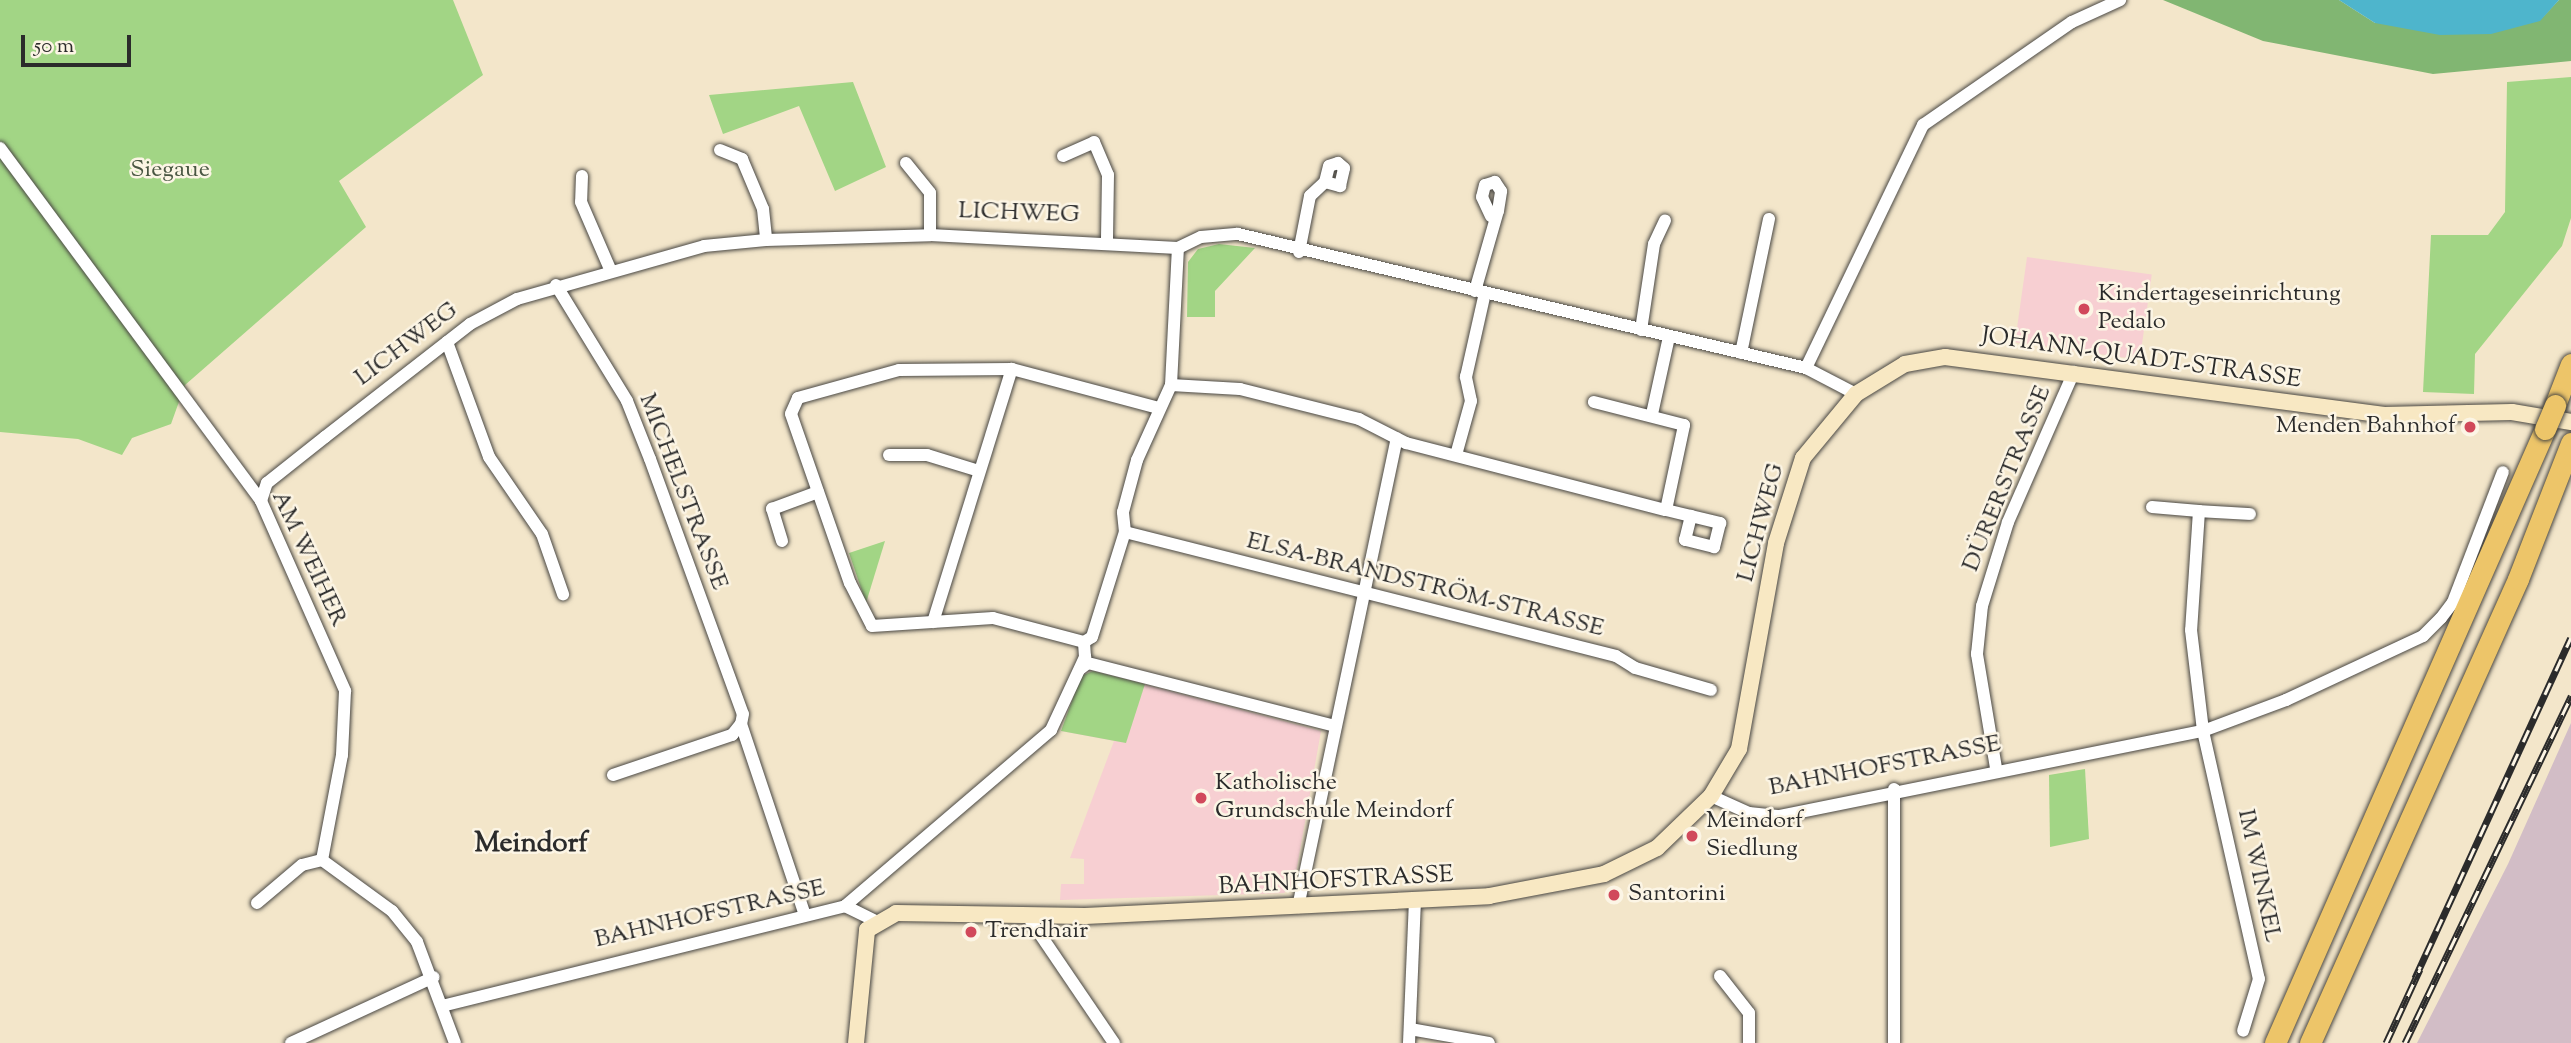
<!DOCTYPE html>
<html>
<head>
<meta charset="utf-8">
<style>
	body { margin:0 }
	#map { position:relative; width:2571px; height:1043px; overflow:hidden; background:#f3e6ca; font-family:"Sorts Mill Goudy",serif }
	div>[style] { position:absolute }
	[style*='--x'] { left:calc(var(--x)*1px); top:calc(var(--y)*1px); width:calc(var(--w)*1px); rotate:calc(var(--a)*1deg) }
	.built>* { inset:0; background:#f7cfd2; transform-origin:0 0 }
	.industrial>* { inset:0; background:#d2bdc6 }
	.green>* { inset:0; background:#a2d585 }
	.forest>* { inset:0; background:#81b672 }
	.water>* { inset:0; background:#4eb5cc }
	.roads { filter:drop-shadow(0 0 2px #494743) drop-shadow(0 0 2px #494743) }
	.minor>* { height:12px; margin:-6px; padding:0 6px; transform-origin:6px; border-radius:6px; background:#fff }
	.secondary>* { height:16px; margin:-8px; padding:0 8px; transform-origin:8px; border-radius:8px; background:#f8e8c3 }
	.motorway>* { height:21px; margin:-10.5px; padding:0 10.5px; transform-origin:10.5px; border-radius:10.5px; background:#edc569 }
	.rail>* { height:7px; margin-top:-3.5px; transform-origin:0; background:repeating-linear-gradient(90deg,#fcf5e5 0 13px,#2b2b2b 0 26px); box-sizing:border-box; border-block:2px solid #2b2b2b }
	.bridges { filter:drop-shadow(0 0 2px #494743) drop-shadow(0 0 2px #494743) }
	.motorway-bridge>* { height:21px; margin:-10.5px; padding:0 10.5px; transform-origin:10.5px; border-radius:10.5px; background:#edc569 }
	.dots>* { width:19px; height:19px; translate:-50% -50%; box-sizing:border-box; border:4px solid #fcf5e5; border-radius:50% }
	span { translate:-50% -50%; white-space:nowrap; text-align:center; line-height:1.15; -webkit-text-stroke:5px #fcf5e5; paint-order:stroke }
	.park-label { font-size:24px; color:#495642 }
	.street-label { font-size:24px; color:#2b2b2b }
	.poi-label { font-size:24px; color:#2b2b2b }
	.left { translate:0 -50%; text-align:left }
	.right { translate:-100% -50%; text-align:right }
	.quarter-label { font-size:28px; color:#2b2b2b; font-weight:700 }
	.scale { position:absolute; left:21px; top:35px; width:110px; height:32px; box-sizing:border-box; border:4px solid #2b2b2b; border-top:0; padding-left:9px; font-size:21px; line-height:24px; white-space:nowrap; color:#2b2b2b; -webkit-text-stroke:5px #fcf5e5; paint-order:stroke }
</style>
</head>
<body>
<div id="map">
	<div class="built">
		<div style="left:2027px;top:257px;width:126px;height:86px;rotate:8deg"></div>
		<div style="clip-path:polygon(1093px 671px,1321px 731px,1294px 884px,1284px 893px,1060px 900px,1061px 884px,1084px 884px,1084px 859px,1070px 858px,1114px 741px,1061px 731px)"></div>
	</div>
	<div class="industrial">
		<div style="clip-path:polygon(2571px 723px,2571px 1043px,2417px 1043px,2508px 864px)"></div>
	</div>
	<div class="green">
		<div style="clip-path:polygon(0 0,453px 0,483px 75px,339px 181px,366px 227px,185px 385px,171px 424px,132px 438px,122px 455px,78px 439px,0 432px)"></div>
		<div style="clip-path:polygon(2571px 77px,2571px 218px,2562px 246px,2475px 354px,2474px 394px,2423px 392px,2431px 235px,2488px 235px,2505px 212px,2507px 82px)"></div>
		<div style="clip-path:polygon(853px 82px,886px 167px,835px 191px,799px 106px,723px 134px,709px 95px)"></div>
		<div style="clip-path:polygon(1219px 244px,1255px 248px,1215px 291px,1215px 317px,1187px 317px,1188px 262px,1198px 249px)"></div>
		<div style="clip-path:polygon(885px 541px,866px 603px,849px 553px)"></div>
		<div style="clip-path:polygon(1093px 671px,1145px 684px,1126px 743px,1061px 731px,1081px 676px)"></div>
		<div style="clip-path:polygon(2085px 769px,2089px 839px,2050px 847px,2049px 775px)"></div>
	</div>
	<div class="forest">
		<div style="clip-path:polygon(2163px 0,2339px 0,2375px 23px,2539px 21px,2559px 0,2571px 0,2571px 61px,2433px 74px,2263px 41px)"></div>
	</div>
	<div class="water">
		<div style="clip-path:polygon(2339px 0,2559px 0,2540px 21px,2491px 34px,2440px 35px,2375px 23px)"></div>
	</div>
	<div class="roads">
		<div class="minor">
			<div style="--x:0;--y:148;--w:439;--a:53.5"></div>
			<div style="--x:261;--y:501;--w:208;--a:66.1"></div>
			<div style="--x:345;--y:691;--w:64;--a:92.7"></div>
			<div style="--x:342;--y:755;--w:107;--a:100.8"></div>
			<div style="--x:720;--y:150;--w:24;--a:22"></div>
			<div style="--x:742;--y:159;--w:54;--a:67.2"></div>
			<div style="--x:763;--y:209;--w:31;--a:84"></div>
			<div style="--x:1063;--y:156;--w:34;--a:-24"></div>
			<div style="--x:1094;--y:142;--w:36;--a:67"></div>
			<div style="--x:1108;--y:175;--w:65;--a:90.9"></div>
			<div style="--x:906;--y:163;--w:38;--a:51"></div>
			<div style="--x:930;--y:193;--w:42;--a:90"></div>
			<div style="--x:582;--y:176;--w:26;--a:92"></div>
			<div style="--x:581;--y:202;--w:73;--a:66.6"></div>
			<div style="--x:1299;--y:252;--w:57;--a:-78.9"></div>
			<div style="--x:1310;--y:196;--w:21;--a:-43"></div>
			<div style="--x:1325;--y:182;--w:16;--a:15"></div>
			<div style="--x:1340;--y:186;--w:18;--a:-77"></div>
			<div style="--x:1344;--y:168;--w:8;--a:-140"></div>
			<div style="--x:1338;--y:163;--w:9;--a:162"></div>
			<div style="--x:1329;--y:166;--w:16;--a:104"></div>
			<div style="--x:556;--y:285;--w:136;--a:58.5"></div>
			<div style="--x:627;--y:401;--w:62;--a:68.4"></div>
			<div style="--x:650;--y:459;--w:271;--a:70"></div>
			<div style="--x:743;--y:714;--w:10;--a:101"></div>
			<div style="--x:741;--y:724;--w:201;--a:71.5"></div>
			<div style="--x:1475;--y:291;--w:83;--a:-74"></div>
			<div style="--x:1498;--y:211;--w:20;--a:-81"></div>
			<div style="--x:1501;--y:191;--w:11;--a:-124"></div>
			<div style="--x:1495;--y:182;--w:10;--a:163"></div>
			<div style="--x:1485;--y:185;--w:12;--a:104"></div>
			<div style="--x:1482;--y:197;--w:21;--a:65"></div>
			<div style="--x:1641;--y:330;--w:87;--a:-81.4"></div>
			<div style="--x:1654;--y:244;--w:26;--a:-65"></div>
			<div style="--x:447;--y:342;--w:122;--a:69.9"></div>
			<div style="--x:489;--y:457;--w:93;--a:55.5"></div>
			<div style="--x:542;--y:534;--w:64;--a:70.7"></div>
			<div style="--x:1741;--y:353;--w:137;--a:-78.2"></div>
			<div style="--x:1806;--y:368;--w:270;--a:-64.3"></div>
			<div style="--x:1923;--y:125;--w:181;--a:-34.7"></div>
			<div style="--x:2072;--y:22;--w:53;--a:-24.6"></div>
			<div style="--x:1012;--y:369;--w:113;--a:179.5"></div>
			<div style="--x:899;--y:370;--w:105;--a:164.5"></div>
			<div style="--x:798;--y:398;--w:17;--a:114"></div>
			<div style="--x:791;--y:414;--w:179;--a:70.8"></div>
			<div style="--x:850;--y:583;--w:48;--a:62.9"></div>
			<div style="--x:872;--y:626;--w:121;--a:-3.8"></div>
			<div style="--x:993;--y:618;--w:94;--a:14.8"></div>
			<div style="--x:1171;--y:385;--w:69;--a:3.3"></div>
			<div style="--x:1240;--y:389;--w:123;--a:14.1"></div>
			<div style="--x:1359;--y:419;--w:53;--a:27.1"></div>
			<div style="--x:1406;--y:443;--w:268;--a:14.5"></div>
			<div style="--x:1666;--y:510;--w:87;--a:-78"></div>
			<div style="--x:1684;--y:425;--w:93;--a:-165.7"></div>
			<div style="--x:1652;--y:414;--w:79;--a:-77.6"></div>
			<div style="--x:889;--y:455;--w:38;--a:0"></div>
			<div style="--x:927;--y:455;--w:54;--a:17.1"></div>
			<div style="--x:1456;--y:455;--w:56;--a:-74.5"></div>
			<div style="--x:1471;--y:401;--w:25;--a:-102"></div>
			<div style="--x:1466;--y:377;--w:82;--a:-77.3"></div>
			<div style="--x:261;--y:501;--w:19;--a:-72"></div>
			<div style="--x:267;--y:483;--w:74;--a:-38.4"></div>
			<div style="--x:325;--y:437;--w:184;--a:-37.9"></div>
			<div style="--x:470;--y:324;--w:53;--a:-28"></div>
			<div style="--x:517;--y:299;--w:194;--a:-15.8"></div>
			<div style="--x:704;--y:246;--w:62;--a:-5.5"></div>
			<div style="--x:766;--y:240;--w:164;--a:-1.7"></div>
			<div style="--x:930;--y:235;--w:248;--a:3"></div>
			<div style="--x:1178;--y:248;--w:25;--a:-26"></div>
			<div style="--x:1201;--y:237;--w:37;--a:-5"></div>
			<div style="--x:1238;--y:234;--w:584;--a:13.27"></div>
			<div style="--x:1806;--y:368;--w:56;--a:27.5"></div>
			<div style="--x:2152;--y:507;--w:47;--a:4.9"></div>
			<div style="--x:2199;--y:511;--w:119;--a:93.8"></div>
			<div style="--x:2191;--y:630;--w:102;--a:83.2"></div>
			<div style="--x:2203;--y:731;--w:254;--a:77.3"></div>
			<div style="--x:2259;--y:979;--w:54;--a:107.1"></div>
			<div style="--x:1666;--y:510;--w:56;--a:13.5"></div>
			<div style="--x:1720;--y:523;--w:25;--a:104"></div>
			<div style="--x:1714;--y:547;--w:30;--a:-166"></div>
			<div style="--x:1685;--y:540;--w:25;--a:-76"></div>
			<div style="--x:2199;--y:511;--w:51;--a:3.4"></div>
			<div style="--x:1125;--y:532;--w:506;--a:14.17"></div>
			<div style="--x:1616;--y:656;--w:22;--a:32"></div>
			<div style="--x:1635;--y:668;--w:79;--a:16.1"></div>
			<div style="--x:782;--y:541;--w:34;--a:-107"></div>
			<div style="--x:772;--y:509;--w:49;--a:-20.3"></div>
			<div style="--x:933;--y:622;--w:265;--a:-72.7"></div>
			<div style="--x:1012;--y:369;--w:152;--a:14.9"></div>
			<div style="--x:1084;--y:642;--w:9;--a:-32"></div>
			<div style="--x:1092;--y:637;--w:110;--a:-72.6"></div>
			<div style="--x:1125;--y:532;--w:20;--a:-96"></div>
			<div style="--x:1123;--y:512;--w:54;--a:-74.9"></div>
			<div style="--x:1137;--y:460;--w:82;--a:-65.6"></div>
			<div style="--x:1171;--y:385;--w:137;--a:-87.1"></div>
			<div style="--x:1080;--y:669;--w:10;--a:-37"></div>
			<div style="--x:1088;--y:663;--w:252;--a:14.3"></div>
			<div style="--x:1996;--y:768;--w:116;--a:-99.5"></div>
			<div style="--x:1977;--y:654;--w:48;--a:-84.1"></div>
			<div style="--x:1982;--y:606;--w:88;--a:-72.8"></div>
			<div style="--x:2008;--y:522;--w:164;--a:-66.3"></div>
			<div style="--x:613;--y:775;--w:126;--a:-18.6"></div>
			<div style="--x:732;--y:735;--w:14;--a:-51"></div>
			<div style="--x:1711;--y:796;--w:42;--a:24.1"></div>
			<div style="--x:1749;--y:813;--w:31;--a:6"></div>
			<div style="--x:1780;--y:816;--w:431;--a:-11.4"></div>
			<div style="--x:2203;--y:731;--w:89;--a:-20.5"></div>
			<div style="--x:2286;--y:700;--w:151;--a:-25"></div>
			<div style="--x:2423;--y:636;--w:25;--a:-45"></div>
			<div style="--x:2441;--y:618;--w:20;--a:-53"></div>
			<div style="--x:2453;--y:602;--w:139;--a:-69"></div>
			<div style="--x:322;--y:860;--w:87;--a:36.1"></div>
			<div style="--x:392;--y:911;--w:40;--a:51"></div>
			<div style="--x:417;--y:942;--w:108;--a:69.4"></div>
			<div style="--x:257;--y:903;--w:59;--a:-40.2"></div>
			<div style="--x:302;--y:865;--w:21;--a:-14"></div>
			<div style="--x:845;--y:906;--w:271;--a:-40.5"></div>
			<div style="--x:1051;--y:730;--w:81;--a:-65"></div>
			<div style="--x:1085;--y:657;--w:15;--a:-94"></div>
			<div style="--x:1298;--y:907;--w:479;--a:-78.1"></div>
			<div style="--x:1027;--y:915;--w:155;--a:55.8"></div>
			<div style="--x:1720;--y:976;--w:47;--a:51.9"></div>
			<div style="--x:1749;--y:1013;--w:30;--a:90"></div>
			<div style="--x:446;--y:1005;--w:411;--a:-13.9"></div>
			<div style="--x:845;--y:906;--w:32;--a:26"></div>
			<div style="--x:1410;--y:1029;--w:80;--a:10"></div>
			<div style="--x:291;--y:1043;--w:157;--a:-24.8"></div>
			<div style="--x:1409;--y:1043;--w:142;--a:-87.6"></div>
			<div style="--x:1894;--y:1043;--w:254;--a:-90"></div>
		</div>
		<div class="secondary">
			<div style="--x:856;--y:1043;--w:114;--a:-84.4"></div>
			<div style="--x:867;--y:930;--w:34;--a:-30"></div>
			<div style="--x:896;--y:913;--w:189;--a:0.9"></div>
			<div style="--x:1085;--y:916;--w:404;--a:-2.8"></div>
			<div style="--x:1489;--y:896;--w:117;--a:-10.8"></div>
			<div style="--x:1604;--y:874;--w:59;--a:-26.1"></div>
			<div style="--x:1657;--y:848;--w:75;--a:-43.9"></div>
			<div style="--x:1711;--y:796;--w:55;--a:-59.2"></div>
			<div style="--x:1739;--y:749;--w:209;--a:-79.8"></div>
			<div style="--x:1776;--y:543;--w:89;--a:-72.4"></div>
			<div style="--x:1803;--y:458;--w:83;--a:-50.4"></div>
			<div style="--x:1856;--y:394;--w:57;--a:-31.5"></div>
			<div style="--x:1905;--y:364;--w:41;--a:-9.9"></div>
			<div style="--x:1945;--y:357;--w:443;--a:7.5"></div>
			<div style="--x:2384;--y:415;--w:128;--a:-1.3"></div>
			<div style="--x:2512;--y:412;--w:60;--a:9.6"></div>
		</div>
		<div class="motorway">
			<div style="--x:2555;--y:405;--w:44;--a:-68.7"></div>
			<div style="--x:2275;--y:1043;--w:671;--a:-66.26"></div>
			<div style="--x:2310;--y:1043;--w:508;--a:-65.85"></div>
			<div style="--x:2518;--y:579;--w:146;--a:-68.7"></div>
		</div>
	</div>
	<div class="rail">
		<div style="--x:2415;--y:978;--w:374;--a:-65.4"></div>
		<div style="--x:2386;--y:1043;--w:81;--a:-65.3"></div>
		<div style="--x:2405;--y:1043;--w:385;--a:-64.4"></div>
	</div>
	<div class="bridges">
		<div class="motorway-bridge">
			<div style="--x:2545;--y:429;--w:26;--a:-67"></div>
		</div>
	</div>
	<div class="dots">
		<div style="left:2084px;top:309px;background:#d1495b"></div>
		<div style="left:2470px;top:427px;background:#d1495b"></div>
		<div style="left:1201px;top:798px;background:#d1495b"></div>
		<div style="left:1692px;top:836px;background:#d1495b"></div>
		<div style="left:1614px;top:895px;background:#d1495b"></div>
		<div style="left:971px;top:932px;background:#d1495b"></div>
	</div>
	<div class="park-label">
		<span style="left:170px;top:171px">Siegaue</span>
	</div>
	<div class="street-label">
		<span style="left:1019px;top:214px;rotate:2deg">LICHWEG</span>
		<span style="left:407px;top:345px;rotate:-37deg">LICHWEG</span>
		<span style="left:2141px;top:359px;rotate:8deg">JOHANN-QUADT-STRASSE</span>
		<span style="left:2008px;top:479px;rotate:-68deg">DÜRERSTRASSE</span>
		<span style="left:682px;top:492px;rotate:69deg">MICHELSTRASSE</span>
		<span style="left:1762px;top:523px;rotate:-75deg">LICHWEG</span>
		<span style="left:308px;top:559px;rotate:65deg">AM WEIHER</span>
		<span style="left:1425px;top:586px;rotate:14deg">ELSA-BRANDSTRÖM-STRASSE</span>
		<span style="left:1885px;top:767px;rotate:-11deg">BAHNHOFSTRASSE</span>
		<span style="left:2258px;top:876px;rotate:78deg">IM WINKEL</span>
		<span style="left:1336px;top:882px;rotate:-3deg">BAHNHOFSTRASSE</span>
		<span style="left:710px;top:915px;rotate:-13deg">BAHNHOFSTRASSE</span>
	</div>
	<div class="poi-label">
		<span class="left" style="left:2098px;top:309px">Kindertageseinrichtung<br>Pedalo</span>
		<span class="right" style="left:2456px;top:427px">Menden Bahnhof</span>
		<span class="left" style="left:1215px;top:798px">Katholische<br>Grundschule Meindorf</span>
		<span class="left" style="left:1706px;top:836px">Meindorf<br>Siedlung</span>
		<span class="left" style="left:1628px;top:895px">Santorini</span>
		<span class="left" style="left:985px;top:932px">Trendhair</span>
	</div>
	<div class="quarter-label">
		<span style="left:531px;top:844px">Meindorf</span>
	</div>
	<div class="scale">50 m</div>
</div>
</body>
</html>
